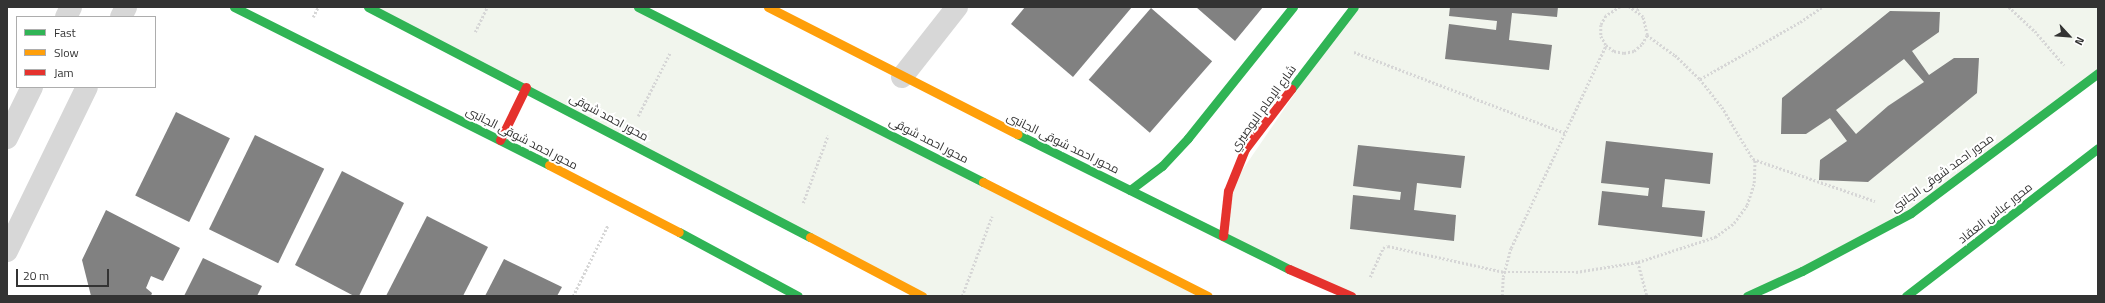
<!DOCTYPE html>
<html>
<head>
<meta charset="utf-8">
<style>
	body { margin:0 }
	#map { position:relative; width:2105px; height:303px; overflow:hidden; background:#fff; font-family:"Titillium Web",Cairo,sans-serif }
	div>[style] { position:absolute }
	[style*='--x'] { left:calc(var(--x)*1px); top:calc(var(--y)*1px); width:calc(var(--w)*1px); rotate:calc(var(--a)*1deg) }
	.green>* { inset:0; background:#f1f5ed }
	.building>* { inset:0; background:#818181; transform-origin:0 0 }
	.path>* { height:2.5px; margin-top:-1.25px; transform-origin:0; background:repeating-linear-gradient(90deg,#d6d6d6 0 2px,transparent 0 4px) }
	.street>* { height:22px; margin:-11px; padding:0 11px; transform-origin:11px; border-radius:11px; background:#d7d7d7 }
	.fast>* { height:9px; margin:-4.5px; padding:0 4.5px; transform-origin:4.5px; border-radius:4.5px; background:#30b455 }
	.slow>* { height:9px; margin:-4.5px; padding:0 4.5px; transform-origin:4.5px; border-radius:4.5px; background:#ff9f0a }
	.jam>* { height:9px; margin:-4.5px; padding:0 4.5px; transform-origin:4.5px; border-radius:4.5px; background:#e5322d }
	span { translate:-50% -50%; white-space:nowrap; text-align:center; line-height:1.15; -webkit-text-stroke:4px #fff; paint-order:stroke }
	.street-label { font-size:12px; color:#333 }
	.frame { position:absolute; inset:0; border:8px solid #333; pointer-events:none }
	.legend { position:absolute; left:16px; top:16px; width:140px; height:72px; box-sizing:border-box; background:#fff; border:1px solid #adadad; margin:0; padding:5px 7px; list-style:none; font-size:12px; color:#333 }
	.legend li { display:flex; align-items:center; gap:8px; height:20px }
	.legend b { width:20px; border:1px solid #adadad }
	.north { position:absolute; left:2049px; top:16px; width:40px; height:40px; -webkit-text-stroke:3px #fff; paint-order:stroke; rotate:116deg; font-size:11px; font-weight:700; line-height:16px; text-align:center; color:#333 }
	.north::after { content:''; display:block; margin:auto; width:14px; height:18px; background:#333; clip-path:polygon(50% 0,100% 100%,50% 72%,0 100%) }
	.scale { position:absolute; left:16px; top:269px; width:93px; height:18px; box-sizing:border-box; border:2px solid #333; border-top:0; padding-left:5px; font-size:12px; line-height:14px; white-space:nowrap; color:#333; -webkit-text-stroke:3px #fff; paint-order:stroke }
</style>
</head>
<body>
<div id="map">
	<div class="green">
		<div style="clip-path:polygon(366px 7px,638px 7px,1208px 296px,922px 296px)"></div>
		<div style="clip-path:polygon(1354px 7px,2098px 7px,2098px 73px,1911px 213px,1747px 296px,1351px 296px,1223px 236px,1228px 191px)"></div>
	</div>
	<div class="building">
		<div style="clip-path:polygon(1025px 7px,1132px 7px,1073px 77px,1011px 24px)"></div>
		<div style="clip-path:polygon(1196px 7px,1263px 7px,1235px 41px)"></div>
		<div style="clip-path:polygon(1450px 7px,1558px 7px,1557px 17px,1512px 13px,1509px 40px,1552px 45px,1549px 70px,1445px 59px,1449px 24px,1496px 30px,1497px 21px,1449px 16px)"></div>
		<div style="left:1151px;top:8px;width:81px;height:95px;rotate:41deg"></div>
		<div style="clip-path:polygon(evenodd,1890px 11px,1940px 12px,1939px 32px,1912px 51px,1929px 75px,1954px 58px,1979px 58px,1977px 93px,1868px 182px,1819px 180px,1820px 160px,1847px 141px,1830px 118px,1806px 134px,1781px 134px,1782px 98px,1890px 11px,1904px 59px,1924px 82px,1888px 106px,1856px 134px,1836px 110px,1904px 59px)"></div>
		<div style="left:176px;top:112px;width:60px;height:93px;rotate:26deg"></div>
		<div style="left:255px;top:135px;width:77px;height:105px;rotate:26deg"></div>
		<div style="clip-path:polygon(1606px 141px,1713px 153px,1710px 184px,1665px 179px,1662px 207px,1705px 211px,1702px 237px,1598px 225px,1602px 191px,1648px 196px,1649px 188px,1601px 183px)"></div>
		<div style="clip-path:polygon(1358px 145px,1465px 156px,1461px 188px,1417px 183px,1414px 210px,1456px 215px,1454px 241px,1350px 229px,1353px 195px,1400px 200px,1401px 192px,1353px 186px)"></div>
		<div style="clip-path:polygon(342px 171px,404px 203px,359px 296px,354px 296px,295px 265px)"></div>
		<div style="clip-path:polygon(106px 210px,180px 248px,163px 281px,151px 276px,146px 288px,152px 293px,151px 296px,91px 296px,82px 260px)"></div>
		<div style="clip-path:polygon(427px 216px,488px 247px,463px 296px,386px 296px)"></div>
		<div style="clip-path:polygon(203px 258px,262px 286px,257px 296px,184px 296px)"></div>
		<div style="clip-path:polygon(504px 259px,562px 287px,557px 296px,485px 296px)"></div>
	</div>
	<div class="path">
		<div style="--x:1620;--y:7;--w:17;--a:147"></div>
		<div style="--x:1606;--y:16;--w:10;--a:119"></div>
		<div style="--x:1601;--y:25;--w:11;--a:90"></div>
		<div style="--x:1601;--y:36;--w:10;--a:61"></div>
		<div style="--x:1606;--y:45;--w:10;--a:37"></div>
		<div style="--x:1614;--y:51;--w:10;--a:11"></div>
		<div style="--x:1624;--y:53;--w:10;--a:-11"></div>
		<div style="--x:1634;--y:51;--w:11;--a:-41"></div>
		<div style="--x:1642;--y:44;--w:10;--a:-61"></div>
		<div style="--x:1647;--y:35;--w:18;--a:-103"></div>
		<div style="--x:1643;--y:17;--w:17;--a:-144"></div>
		<div style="--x:2009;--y:7;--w:35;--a:43"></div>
		<div style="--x:2035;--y:31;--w:45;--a:49.5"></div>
		<div style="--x:1637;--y:10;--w:4;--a:-45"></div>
		<div style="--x:313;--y:17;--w:11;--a:-63"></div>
		<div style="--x:475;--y:32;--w:28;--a:-64"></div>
		<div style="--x:1647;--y:35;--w:34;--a:36"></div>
		<div style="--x:1675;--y:55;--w:35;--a:44"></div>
		<div style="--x:1700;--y:79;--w:36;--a:52"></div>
		<div style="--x:1722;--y:107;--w:61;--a:59.2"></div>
		<div style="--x:1753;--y:159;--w:129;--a:19"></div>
		<div style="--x:1354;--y:52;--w:226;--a:21"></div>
		<div style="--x:1700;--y:79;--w:115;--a:-29.7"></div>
		<div style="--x:1800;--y:22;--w:27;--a:-34"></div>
		<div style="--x:638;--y:116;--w:71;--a:-63.1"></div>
		<div style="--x:803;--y:203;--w:72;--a:-69.8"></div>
		<div style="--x:1638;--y:262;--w:35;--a:75"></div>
		<div style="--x:1370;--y:277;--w:32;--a:-66"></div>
		<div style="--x:1383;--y:248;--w:5;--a:-22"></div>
		<div style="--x:1388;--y:246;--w:119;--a:12.6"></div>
		<div style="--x:1504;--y:272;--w:72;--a:0"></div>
		<div style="--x:1576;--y:272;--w:63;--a:-9.2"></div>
		<div style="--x:1638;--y:262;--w:81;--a:-18"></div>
		<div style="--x:1715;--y:237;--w:24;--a:-36"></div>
		<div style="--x:1734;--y:223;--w:22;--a:-54"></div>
		<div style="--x:1747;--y:205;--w:23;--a:-72"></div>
		<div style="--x:1754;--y:183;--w:24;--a:-88"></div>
		<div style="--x:573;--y:296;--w:79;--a:-63.8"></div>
		<div style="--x:962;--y:296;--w:85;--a:-69.4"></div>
		<div style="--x:1502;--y:296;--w:19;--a:-87"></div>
		<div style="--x:1503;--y:277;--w:30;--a:-75"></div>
		<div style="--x:1511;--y:248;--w:224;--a:-64.9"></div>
	</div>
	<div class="street">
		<div style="--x:66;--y:17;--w:11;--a:-63"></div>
		<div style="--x:121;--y:17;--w:11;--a:-63"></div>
		<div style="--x:902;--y:77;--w:89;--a:-51.8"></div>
		<div style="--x:7;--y:138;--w:57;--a:-63.9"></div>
		<div style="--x:7;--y:251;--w:182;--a:-64"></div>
	</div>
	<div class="fast">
		<div style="--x:234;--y:7;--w:352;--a:26.6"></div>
		<div style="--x:368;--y:7;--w:498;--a:27.5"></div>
		<div style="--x:638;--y:7;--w:387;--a:26.9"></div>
		<div style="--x:1291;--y:89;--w:103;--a:-52.5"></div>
		<div style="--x:1017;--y:134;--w:304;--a:26.4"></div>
		<div style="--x:1130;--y:190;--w:40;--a:-37"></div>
		<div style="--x:1162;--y:166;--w:38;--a:-47"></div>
		<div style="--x:1188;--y:138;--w:168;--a:-51.3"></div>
		<div style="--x:679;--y:232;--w:135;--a:28.3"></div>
		<div style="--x:1747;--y:296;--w:60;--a:-24.4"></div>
		<div style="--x:1802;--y:271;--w:123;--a:-28"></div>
		<div style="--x:1911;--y:213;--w:234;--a:-36.8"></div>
		<div style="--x:1906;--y:296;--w:242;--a:-37.6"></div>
	</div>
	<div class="slow">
		<div style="--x:768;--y:7;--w:280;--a:27"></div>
		<div style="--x:549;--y:165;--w:146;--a:27.3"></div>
		<div style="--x:983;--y:182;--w:252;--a:26.9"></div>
		<div style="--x:810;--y:237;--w:127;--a:27.8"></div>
	</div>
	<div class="jam">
		<div style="--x:500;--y:140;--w:59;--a:-63.9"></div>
		<div style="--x:1223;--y:236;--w:45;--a:-83.7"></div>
		<div style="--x:1228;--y:191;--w:45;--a:-68"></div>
		<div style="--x:1245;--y:149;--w:76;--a:-52.5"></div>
		<div style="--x:1289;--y:269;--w:68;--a:23.5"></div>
	</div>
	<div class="street-label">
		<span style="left:1263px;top:108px;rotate:-54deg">شارع الإمام البوصيري</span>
		<span style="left:609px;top:117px;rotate:28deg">محور احمد شوقى</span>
		<span style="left:522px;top:138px;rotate:27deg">محور احمد شوقى الجانبى</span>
		<span style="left:929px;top:140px;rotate:27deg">محور احمد شوقى</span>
		<span style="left:1063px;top:143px;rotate:26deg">محور احمد شوقى الجانبى</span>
		<span style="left:1942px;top:173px;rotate:-36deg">محور احمد شوقى الجانبى</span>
		<span style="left:1995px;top:213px;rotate:-38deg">محور عباس العقاد</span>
	</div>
	<div class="frame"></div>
	<ul class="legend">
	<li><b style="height:5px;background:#30b455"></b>Fast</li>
	<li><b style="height:5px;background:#ff9f0a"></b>Slow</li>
	<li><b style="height:5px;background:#e5322d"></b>Jam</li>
	</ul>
	<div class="north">N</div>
	<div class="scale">20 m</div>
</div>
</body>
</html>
